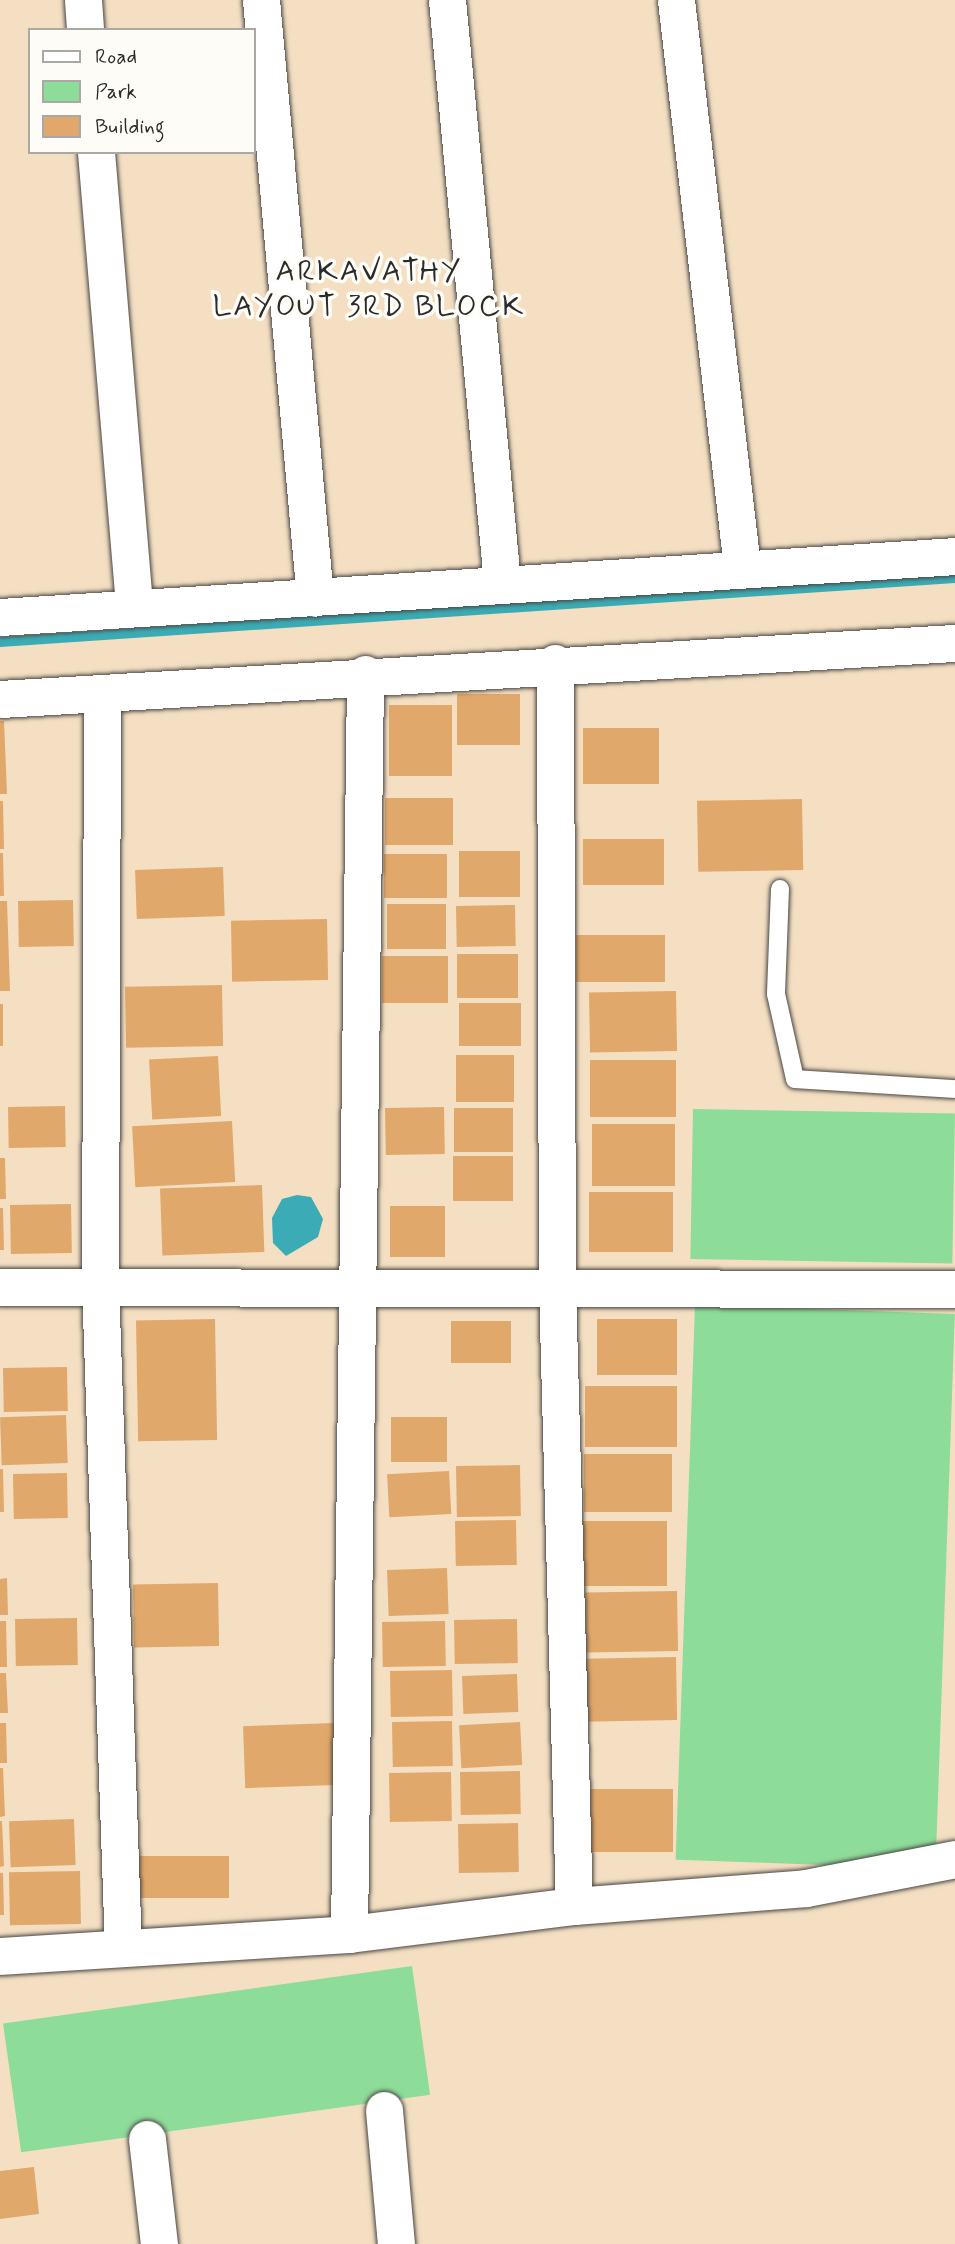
<!DOCTYPE html>
<html>
<head>
<meta charset="utf-8">
<style>
	body { margin:0 }
	#map { position:relative; width:955px; height:2244px; overflow:hidden; background:#f4dfc3; font-family:Mynerve,sans-serif }
	div>[style] { position:absolute }
	[style*='--x'] { left:calc(var(--x)*1px); top:calc(var(--y)*1px); width:calc(var(--w)*1px); rotate:calc(var(--a)*1deg) }
	.green>* { inset:0; background:#8edc9a; transform-origin:0 0 }
	.water>* { inset:0; background:#3bacb5 }
	.stream>* { height:10px; margin:-5px; padding:0 5px; transform-origin:5px; border-radius:5px; background:#3bacb5 }
	.building>* { inset:0; background:#e1a86b; transform-origin:0 0 }
	.roads { filter:drop-shadow(0 0 2px #494642) drop-shadow(0 0 2px #494642) }
	.lane>* { height:18px; margin:-9px; padding:0 9px; transform-origin:9px; border-radius:9px; background:#fff }
	.street>* { height:37px; margin:-18.5px; padding:0 18.5px; transform-origin:18.5px; border-radius:18.5px; background:#fff }
	span { translate:-50% -50%; white-space:nowrap; text-align:center; line-height:1.15; -webkit-text-stroke:7px #fdfcf7; paint-order:stroke }
	.neighbourhood-label { font-size:30px; color:#2b2b2b; letter-spacing:2px }
	.legend { position:absolute; left:28px; top:28px; width:228px; height:126px; box-sizing:border-box; background:#fdfcf7; border:2px solid #a9a8a5; margin:0; padding:9px 12px; list-style:none; font-size:21px; color:#2b2b2b }
	.legend li { display:flex; align-items:center; gap:14px; height:35px }
	.legend b { width:35px; border:2px solid #a9a8a5 }
</style>
</head>
<body>
<div id="map">
	<div class="green">
		<div style="left:693px;top:1109px;width:262px;height:150px;rotate:1deg"></div>
		<div style="left:695px;top:1305px;width:260px;height:555px;rotate:2deg"></div>
		<div style="left:412px;top:1966px;width:130px;height:413px;rotate:82deg"></div>
	</div>
	<div class="water">
		<div style="clip-path:polygon(297px 1195px,311px 1197px,323px 1219px,318px 1237px,286px 1256px,273px 1243px,272px 1218px,282px 1199px)"></div>
	</div>
	<div class="stream">
		<div style="--x:0;--y:642;--w:957;--a:-3.83"></div>
	</div>
	<div class="building">
		<div style="left:457px;top:694px;width:63px;height:51px"></div>
		<div style="left:452px;top:705px;width:71px;height:63px;rotate:90deg"></div>
		<div style="clip-path:polygon(0 721px,4px 721px,7px 794px,0 794px)"></div>
		<div style="left:659px;top:728px;width:56px;height:76px;rotate:90deg"></div>
		<div style="left:385px;top:798px;width:68px;height:47px"></div>
		<div style="left:802px;top:799px;width:71px;height:105px;rotate:89deg"></div>
		<div style="clip-path:polygon(0 801px,3px 801px,4px 849px,0 849px)"></div>
		<div style="left:583px;top:839px;width:81px;height:46px"></div>
		<div style="left:459px;top:851px;width:61px;height:46px"></div>
		<div style="clip-path:polygon(0 853px,3px 853px,4px 896px,0 896px)"></div>
		<div style="left:384px;top:854px;width:63px;height:44px"></div>
		<div style="left:223px;top:867px;width:49px;height:88px;rotate:88deg"></div>
		<div style="left:73px;top:900px;width:46px;height:55px;rotate:89deg"></div>
		<div style="clip-path:polygon(0 901px,7px 901px,10px 991px,0 991px)"></div>
		<div style="left:446px;top:904px;width:45px;height:59px;rotate:90deg"></div>
		<div style="left:515px;top:905px;width:41px;height:59px;rotate:89deg"></div>
		<div style="left:327px;top:919px;width:61px;height:96px;rotate:89deg"></div>
		<div style="left:576px;top:935px;width:89px;height:47px"></div>
		<div style="left:457px;top:954px;width:61px;height:44px"></div>
		<div style="left:382px;top:956px;width:66px;height:47px"></div>
		<div style="left:222px;top:985px;width:61px;height:97px;rotate:89deg"></div>
		<div style="left:676px;top:991px;width:60px;height:87px;rotate:89deg"></div>
		<div style="left:521px;top:1003px;width:43px;height:62px;rotate:90deg"></div>
		<div style="left:0;top:1004px;width:3px;height:42px"></div>
		<div style="left:514px;top:1055px;width:47px;height:58px;rotate:90deg"></div>
		<div style="left:218px;top:1056px;width:60px;height:69px;rotate:87deg"></div>
		<div style="left:590px;top:1060px;width:86px;height:57px"></div>
		<div style="left:65px;top:1106px;width:41px;height:57px;rotate:89deg"></div>
		<div style="left:444px;top:1107px;width:47px;height:59px;rotate:89deg"></div>
		<div style="left:454px;top:1108px;width:59px;height:44px"></div>
		<div style="left:232px;top:1121px;width:61px;height:100px;rotate:87deg"></div>
		<div style="left:675px;top:1124px;width:62px;height:83px;rotate:90deg"></div>
		<div style="left:513px;top:1156px;width:45px;height:60px;rotate:90deg"></div>
		<div style="clip-path:polygon(0 1158px,5px 1158px,6px 1199px,0 1199px)"></div>
		<div style="left:262px;top:1185px;width:67px;height:102px;rotate:88deg"></div>
		<div style="left:673px;top:1192px;width:60px;height:84px;rotate:90deg"></div>
		<div style="left:71px;top:1204px;width:49px;height:61px;rotate:89deg"></div>
		<div style="left:390px;top:1206px;width:55px;height:51px"></div>
		<div style="clip-path:polygon(0 1208px,3px 1208px,4px 1250px,0 1250px)"></div>
		<div style="left:215px;top:1319px;width:121px;height:79px;rotate:89deg"></div>
		<div style="left:677px;top:1319px;width:56px;height:80px;rotate:90deg"></div>
		<div style="left:451px;top:1321px;width:60px;height:42px"></div>
		<div style="left:67px;top:1367px;width:44px;height:64px;rotate:89deg"></div>
		<div style="left:585px;top:1386px;width:92px;height:61px"></div>
		<div style="left:66px;top:1415px;width:48px;height:66px;rotate:88deg"></div>
		<div style="left:447px;top:1417px;width:45px;height:56px;rotate:90deg"></div>
		<div style="left:584px;top:1454px;width:88px;height:58px"></div>
		<div style="left:520px;top:1465px;width:51px;height:64px;rotate:89deg"></div>
		<div style="clip-path:polygon(0 1469px,3px 1469px,4px 1512px,0 1512px)"></div>
		<div style="left:449px;top:1471px;width:43px;height:62px;rotate:87deg"></div>
		<div style="left:67px;top:1473px;width:45px;height:54px;rotate:89deg"></div>
		<div style="left:516px;top:1520px;width:45px;height:61px;rotate:89deg"></div>
		<div style="left:667px;top:1521px;width:65px;height:85px;rotate:90deg"></div>
		<div style="left:447px;top:1568px;width:46px;height:60px;rotate:88deg"></div>
		<div style="clip-path:polygon(7px 1578px,8px 1615px,0 1615px,0 1579px)"></div>
		<div style="left:218px;top:1583px;width:63px;height:85px;rotate:89deg"></div>
		<div style="left:677px;top:1591px;width:60px;height:92px;rotate:89deg"></div>
		<div style="left:77px;top:1618px;width:47px;height:62px;rotate:89deg"></div>
		<div style="left:517px;top:1619px;width:44px;height:63px;rotate:89deg"></div>
		<div style="clip-path:polygon(0 1621px,6px 1621px,7px 1667px,0 1667px)"></div>
		<div style="left:445px;top:1621px;width:45px;height:63px;rotate:89deg"></div>
		<div style="left:676px;top:1657px;width:63px;height:94px;rotate:89deg"></div>
		<div style="left:452px;top:1670px;width:46px;height:62px;rotate:89deg"></div>
		<div style="clip-path:polygon(0 1673px,6px 1673px,8px 1713px,0 1713px)"></div>
		<div style="left:517px;top:1674px;width:38px;height:55px;rotate:88deg"></div>
		<div style="left:452px;top:1721px;width:45px;height:60px;rotate:89deg"></div>
		<div style="left:520px;top:1722px;width:43px;height:61px;rotate:87deg"></div>
		<div style="clip-path:polygon(0 1723px,6px 1723px,7px 1763px,0 1763px)"></div>
		<div style="left:334px;top:1723px;width:62px;height:91px;rotate:88deg"></div>
		<div style="clip-path:polygon(0 1768px,3px 1768px,5px 1816px,0 1817px)"></div>
		<div style="left:520px;top:1771px;width:43px;height:60px;rotate:89deg"></div>
		<div style="left:451px;top:1772px;width:49px;height:62px;rotate:89deg"></div>
		<div style="left:673px;top:1789px;width:63px;height:89px;rotate:90deg"></div>
		<div style="left:74px;top:1819px;width:46px;height:65px;rotate:88deg"></div>
		<div style="clip-path:polygon(0 1821px,2px 1821px,4px 1866px,0 1867px)"></div>
		<div style="left:518px;top:1823px;width:49px;height:60px;rotate:89deg"></div>
		<div style="left:229px;top:1856px;width:42px;height:98px;rotate:90deg"></div>
		<div style="left:80px;top:1871px;width:53px;height:71px;rotate:89deg"></div>
		<div style="clip-path:polygon(0 1873px,3px 1873px,4px 1915px,0 1915px)"></div>
		<div style="clip-path:polygon(34px 2167px,39px 2214px,0 2219px,0 2171px)"></div>
	</div>
	<div class="roads">
		<div class="lane">
			<div style="--x:780;--y:889;--w:105;--a:92.2"></div>
			<div style="--x:776;--y:994;--w:87;--a:77.4"></div>
			<div style="--x:795;--y:1079;--w:160;--a:3.6"></div>
		</div>
		<div class="street">
			<div style="--x:83;--y:0;--w:30;--a:86"></div>
			<div style="--x:261;--y:0;--w:600;--a:84.84"></div>
			<div style="--x:447;--y:0;--w:585;--a:84.6"></div>
			<div style="--x:676;--y:0;--w:571;--a:83.36"></div>
			<div style="--x:96;--y:152;--w:457;--a:85.2"></div>
			<div style="--x:0;--y:617;--w:957;--a:-3.65"></div>
			<div style="--x:555;--y:663;--w:624;--a:89.82"></div>
			<div style="--x:557;--y:1287;--w:619;--a:88.43"></div>
			<div style="--x:102;--y:695;--w:589;--a:90.19"></div>
			<div style="--x:100;--y:1284;--w:664;--a:88.02"></div>
			<div style="--x:0;--y:699;--w:957;--a:-3.36"></div>
			<div style="--x:0;--y:1287;--w:955;--a:0.12"></div>
			<div style="--x:349;--y:1934;--w:1260;--a:-89.27"></div>
			<div style="--x:0;--y:1956;--w:350;--a:-3.6"></div>
			<div style="--x:349;--y:1934;--w:227;--a:-7.1"></div>
			<div style="--x:574;--y:1906;--w:233;--a:-4.4"></div>
			<div style="--x:806;--y:1888;--w:152;--a:-11"></div>
			<div style="--x:384;--y:2110;--w:135;--a:84.9"></div>
			<div style="--x:147;--y:2139;--w:106;--a:83.5"></div>
		</div>
	</div>
	<div class="neighbourhood-label">
		<span style="left:369px;top:289px">ARKAVATHY<br>LAYOUT 3RD BLOCK</span>
	</div>
	<ul class="legend">
	<li><b style="height:9px;background:#fff"></b>Road</li>
	<li><b style="height:19px;background:#8edc9a"></b>Park</li>
	<li><b style="height:19px;background:#e1a86b"></b>Building</li>
	</ul>
</div>
</body>
</html>
